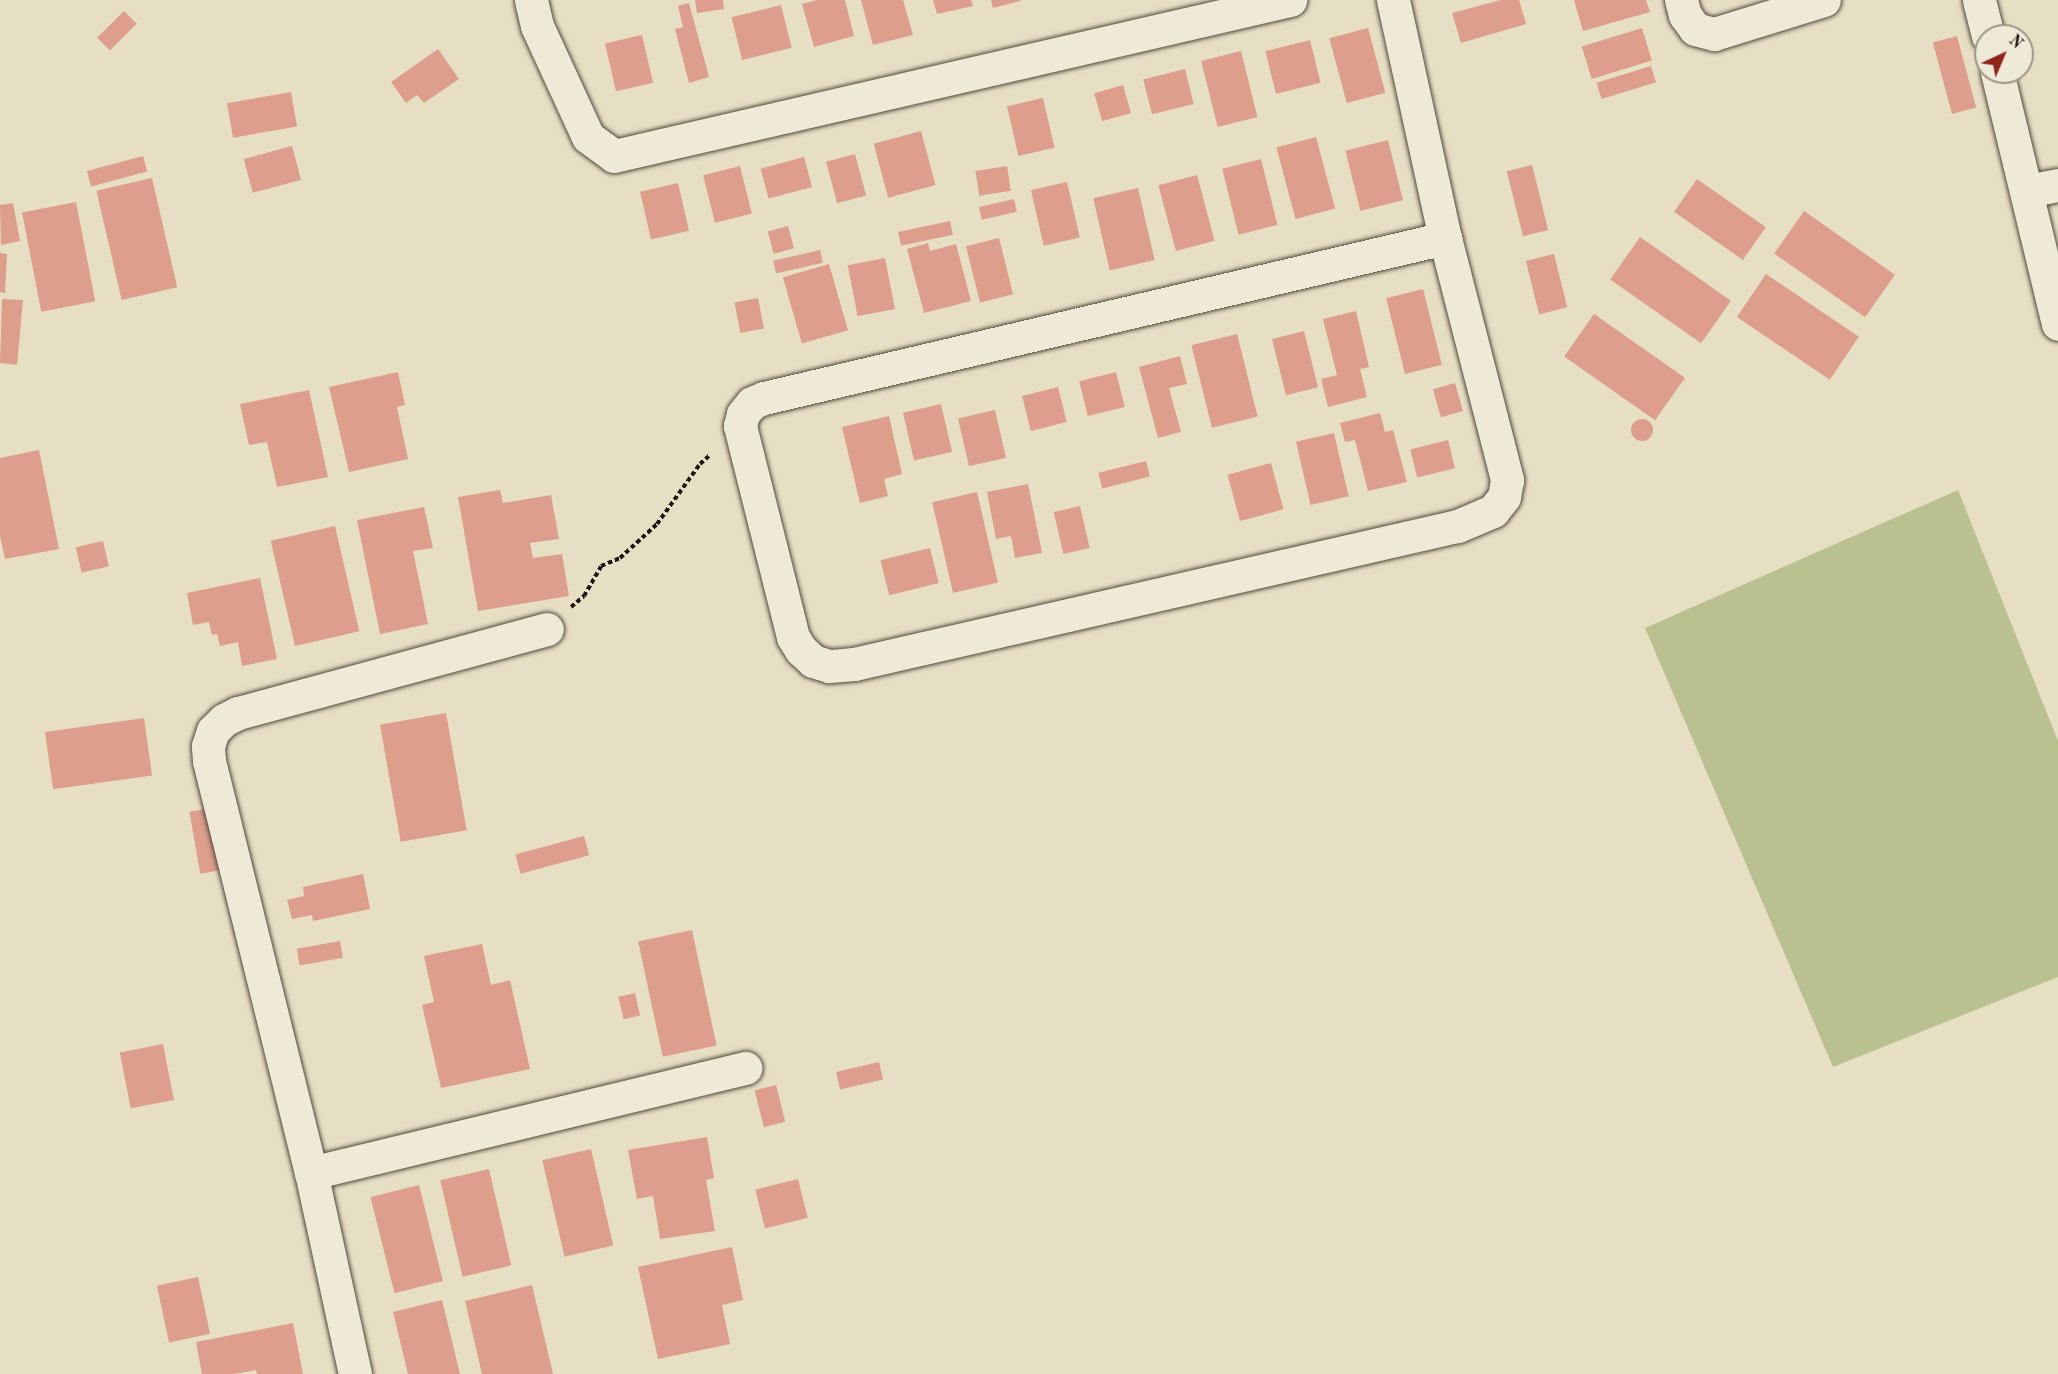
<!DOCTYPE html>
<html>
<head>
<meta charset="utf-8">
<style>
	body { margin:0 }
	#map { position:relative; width:2058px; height:1374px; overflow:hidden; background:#e7dfc3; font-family:"Old Standard TT",serif }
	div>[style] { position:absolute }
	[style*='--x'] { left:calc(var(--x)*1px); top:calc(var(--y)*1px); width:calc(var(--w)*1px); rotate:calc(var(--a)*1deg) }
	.green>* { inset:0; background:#bac090 }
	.building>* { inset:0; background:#dd9e8d; transform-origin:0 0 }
	.round { border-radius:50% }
	.path>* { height:4px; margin-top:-2px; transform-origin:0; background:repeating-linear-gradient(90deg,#201511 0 4.5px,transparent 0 7.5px) }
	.roads { filter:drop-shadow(0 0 2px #52483e) drop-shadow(0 0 2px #52483e) }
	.minor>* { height:33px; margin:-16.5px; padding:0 16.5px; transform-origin:16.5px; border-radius:16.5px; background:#efead8 }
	span { translate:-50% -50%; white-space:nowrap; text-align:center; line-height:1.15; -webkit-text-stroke:4.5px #efead8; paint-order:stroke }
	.north { position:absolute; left:1974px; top:24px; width:60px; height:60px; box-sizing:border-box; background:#efead8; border:2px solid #9c9588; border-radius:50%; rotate:44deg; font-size:16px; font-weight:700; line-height:24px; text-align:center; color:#201511 }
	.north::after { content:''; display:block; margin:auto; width:21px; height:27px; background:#8f2418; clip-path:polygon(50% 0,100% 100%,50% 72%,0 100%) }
</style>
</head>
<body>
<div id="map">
	<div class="green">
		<div style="clip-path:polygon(1958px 490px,2058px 741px,2058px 977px,1833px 1067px,1645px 628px)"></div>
	</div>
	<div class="building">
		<div style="clip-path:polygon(695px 0,723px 0,724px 9px,697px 13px)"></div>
		<div style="clip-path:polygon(817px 0,845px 0,854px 36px,814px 47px,802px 4px)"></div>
		<div style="clip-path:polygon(861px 0,903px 0,913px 35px,873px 45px)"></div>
		<div style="clip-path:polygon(933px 0,971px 0,973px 6px,937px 14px)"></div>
		<div style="clip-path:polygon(991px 0,1020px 0,1020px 1px,993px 8px)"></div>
		<div style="clip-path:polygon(1501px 0,1519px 0,1526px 24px,1461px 43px,1452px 13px)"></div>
		<div style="clip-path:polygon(1574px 0,1646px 0,1650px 12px,1583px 31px)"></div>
		<div style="clip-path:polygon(689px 3px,709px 77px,689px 83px,675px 29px,683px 27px,678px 6px)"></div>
		<div style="left:781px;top:5px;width:44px;height:51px;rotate:76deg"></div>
		<div style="left:124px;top:11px;width:18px;height:38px;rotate:45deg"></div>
		<div style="left:1368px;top:28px;width:67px;height:40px;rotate:75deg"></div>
		<div style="left:1642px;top:28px;width:34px;height:63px;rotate:73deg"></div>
		<div style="left:642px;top:35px;width:49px;height:38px;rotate:77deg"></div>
		<div style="left:1957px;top:36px;width:74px;height:25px;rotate:75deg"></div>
		<div style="left:1310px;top:40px;width:44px;height:46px;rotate:76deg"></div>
		<div style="clip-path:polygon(438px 49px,459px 79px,424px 103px,417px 95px,406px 103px,391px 82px)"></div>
		<div style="left:1241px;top:51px;width:68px;height:41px;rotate:76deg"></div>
		<div style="left:1651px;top:66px;width:17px;height:57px;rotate:73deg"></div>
		<div style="left:1185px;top:69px;width:36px;height:43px;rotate:76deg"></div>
		<div style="left:1123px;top:85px;width:29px;height:30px;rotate:74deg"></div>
		<div style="left:291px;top:92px;width:35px;height:65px;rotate:80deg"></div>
		<div style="left:1043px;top:98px;width:51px;height:37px;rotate:77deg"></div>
		<div style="left:921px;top:131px;width:56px;height:49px;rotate:75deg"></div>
		<div style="left:1316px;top:137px;width:74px;height:41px;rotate:75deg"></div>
		<div style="left:1388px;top:140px;width:62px;height:44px;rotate:76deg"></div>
		<div style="left:292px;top:146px;width:35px;height:50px;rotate:75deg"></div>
		<div style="left:855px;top:154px;width:43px;height:30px;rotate:75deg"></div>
		<div style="left:143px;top:156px;width:16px;height:58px;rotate:75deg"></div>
		<div style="left:804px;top:157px;width:31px;height:45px;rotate:75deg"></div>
		<div style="left:1261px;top:159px;width:68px;height:40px;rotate:76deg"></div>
		<div style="left:1532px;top:165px;width:67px;height:26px;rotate:76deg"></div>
		<div style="left:740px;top:166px;width:49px;height:38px;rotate:76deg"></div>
		<div style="left:1007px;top:166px;width:25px;height:32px;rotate:81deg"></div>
		<div style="left:1197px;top:175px;width:68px;height:40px;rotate:75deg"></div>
		<div style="left:152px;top:178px;width:112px;height:57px;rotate:77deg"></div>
		<div style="left:1697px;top:179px;width:84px;height:40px;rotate:35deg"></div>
		<div style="left:1067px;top:182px;width:57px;height:37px;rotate:77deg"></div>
		<div style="left:678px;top:183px;width:49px;height:39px;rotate:77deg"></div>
		<div style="left:1138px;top:188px;width:74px;height:46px;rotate:77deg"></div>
		<div style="left:1014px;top:199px;width:13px;height:36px;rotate:77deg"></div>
		<div style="left:76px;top:202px;width:101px;height:55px;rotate:79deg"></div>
		<div style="clip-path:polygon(13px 203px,20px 241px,1px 245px,0 205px)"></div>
		<div style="left:1804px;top:211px;width:111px;height:52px;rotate:35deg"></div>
		<div style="left:950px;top:221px;width:14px;height:53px;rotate:78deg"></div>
		<div style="left:788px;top:226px;width:23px;height:21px;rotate:75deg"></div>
		<div style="left:1640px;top:237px;width:111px;height:52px;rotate:35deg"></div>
		<div style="left:999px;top:238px;width:58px;height:34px;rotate:76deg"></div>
		<div style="clip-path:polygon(928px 243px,930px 251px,956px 244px,971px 301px,924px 313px,907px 249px)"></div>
		<div style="left:820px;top:250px;width:13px;height:48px;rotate:77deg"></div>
		<div style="clip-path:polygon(0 253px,7px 254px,5px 293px,0 292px)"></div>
		<div style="left:1554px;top:254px;width:55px;height:29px;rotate:76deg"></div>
		<div style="left:885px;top:258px;width:52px;height:38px;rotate:79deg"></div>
		<div style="left:829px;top:264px;width:69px;height:48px;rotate:74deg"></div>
		<div style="left:1766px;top:274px;width:112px;height:52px;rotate:34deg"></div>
		<div style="left:1423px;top:289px;width:78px;height:38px;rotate:76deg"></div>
		<div style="left:758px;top:298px;width:31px;height:24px;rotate:79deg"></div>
		<div style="clip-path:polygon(2px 299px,23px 300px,17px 365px,0 363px)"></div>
		<div style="clip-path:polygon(1356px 311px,1369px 367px,1360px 369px,1367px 397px,1328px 407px,1321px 379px,1337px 375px,1323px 319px)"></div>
		<div style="left:1594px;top:314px;width:111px;height:52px;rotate:35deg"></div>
		<div style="left:1304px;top:331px;width:58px;height:33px;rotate:76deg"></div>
		<div style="left:1237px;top:334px;width:85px;height:47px;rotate:76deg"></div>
		<div style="clip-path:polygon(1180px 356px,1187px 384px,1169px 388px,1181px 432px,1158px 438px,1139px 367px)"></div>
		<div style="clip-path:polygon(398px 372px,405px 405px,397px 407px,408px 459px,349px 472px,329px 387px)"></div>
		<div style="left:1116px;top:372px;width:36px;height:38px;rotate:76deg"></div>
		<div style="left:1455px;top:383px;width:29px;height:23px;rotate:74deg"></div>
		<div style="left:1058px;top:387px;width:36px;height:37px;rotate:76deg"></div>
		<div style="clip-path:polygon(309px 390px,328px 477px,277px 487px,267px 442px,249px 445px,240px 404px)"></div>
		<div style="left:941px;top:404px;width:49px;height:39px;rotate:77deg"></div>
		<div style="left:995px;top:410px;width:49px;height:38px;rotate:77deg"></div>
		<div style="clip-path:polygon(1380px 413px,1385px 432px,1393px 430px,1407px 482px,1368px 491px,1355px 440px,1345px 442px,1340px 423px)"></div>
		<div style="clip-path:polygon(889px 416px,902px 474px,884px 479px,888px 496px,860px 503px,842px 427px)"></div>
		<div class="round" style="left:1631px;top:419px;width:22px;height:22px"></div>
		<div style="left:1334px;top:433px;width:65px;height:39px;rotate:77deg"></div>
		<div style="left:1448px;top:440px;width:29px;height:39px;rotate:76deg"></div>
		<div style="clip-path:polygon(39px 450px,59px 549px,5px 559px,0 536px,0 458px)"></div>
		<div style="left:1146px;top:461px;width:16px;height:49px;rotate:76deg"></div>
		<div style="left:1271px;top:463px;width:48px;height:45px;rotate:75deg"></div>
		<div style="clip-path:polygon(1028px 484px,1042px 553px,1015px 558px,1011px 536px,996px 539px,987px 492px)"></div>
		<div style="clip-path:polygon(500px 490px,503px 503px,551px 495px,559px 539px,530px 543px,533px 558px,562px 554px,569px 596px,478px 611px,458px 497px)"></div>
		<div style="left:977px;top:492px;width:93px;height:46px;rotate:77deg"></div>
		<div style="left:1080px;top:506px;width:43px;height:27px;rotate:77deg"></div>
		<div style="clip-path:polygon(424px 507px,433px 548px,413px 551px,428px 624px,380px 634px,357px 520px)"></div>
		<div style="left:335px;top:526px;width:108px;height:66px;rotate:77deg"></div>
		<div style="left:103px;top:541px;width:26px;height:28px;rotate:77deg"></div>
		<div style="left:930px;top:548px;width:36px;height:51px;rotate:76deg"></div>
		<div style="clip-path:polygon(260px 578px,277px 659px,242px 666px,238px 642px,220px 646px,217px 634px,212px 635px,209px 622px,193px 625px,187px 593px)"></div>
		<div style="left:446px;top:713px;width:119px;height:67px;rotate:80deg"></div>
		<div style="left:144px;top:718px;width:58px;height:100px;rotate:82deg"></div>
		<div style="left:211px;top:808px;width:63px;height:22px;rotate:80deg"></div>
		<div style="left:584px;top:836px;width:20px;height:71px;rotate:75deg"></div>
		<div style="clip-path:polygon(363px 874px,370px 909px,313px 921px,312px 915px,292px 919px,287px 900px,304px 896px,303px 887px)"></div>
		<div style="left:692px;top:930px;width:118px;height:55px;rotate:78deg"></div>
		<div style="left:340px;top:941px;width:17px;height:44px;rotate:80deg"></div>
		<div style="clip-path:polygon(482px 944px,491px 985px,510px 980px,530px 1069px,441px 1088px,422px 1005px,434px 1002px,424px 956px)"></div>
		<div style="left:635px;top:993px;width:23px;height:17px;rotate:77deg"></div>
		<div style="left:163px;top:1044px;width:57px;height:44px;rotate:79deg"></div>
		<div style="left:879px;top:1062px;width:18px;height:44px;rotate:77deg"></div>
		<div style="left:776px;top:1085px;width:38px;height:22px;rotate:76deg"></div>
		<div style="clip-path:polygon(707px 1137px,714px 1178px,706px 1180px,715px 1231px,660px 1239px,653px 1196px,637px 1199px,628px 1150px)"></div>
		<div style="left:591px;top:1149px;width:99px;height:50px;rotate:77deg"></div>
		<div style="left:489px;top:1169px;width:99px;height:50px;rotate:77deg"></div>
		<div style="left:798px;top:1179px;width:40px;height:44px;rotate:76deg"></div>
		<div style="left:419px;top:1185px;width:99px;height:50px;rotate:76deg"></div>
		<div style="clip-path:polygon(732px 1247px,743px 1300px,722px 1305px,730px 1344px,658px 1359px,638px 1267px)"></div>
		<div style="left:198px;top:1277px;width:58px;height:42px;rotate:78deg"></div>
		<div style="clip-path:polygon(532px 1285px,553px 1374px,482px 1374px,465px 1301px)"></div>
		<div style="clip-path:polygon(442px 1300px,460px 1374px,408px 1374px,393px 1312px)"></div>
		<div style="clip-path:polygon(293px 1323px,303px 1374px,257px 1374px,256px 1370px,234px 1374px,202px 1374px,196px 1342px)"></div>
	</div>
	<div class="path">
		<div style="--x:571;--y:607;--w:17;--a:-40"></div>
		<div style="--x:584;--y:596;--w:34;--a:-60"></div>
		<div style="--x:601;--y:566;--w:21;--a:-23"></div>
		<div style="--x:620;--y:558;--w:50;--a:-42.6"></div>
		<div style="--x:657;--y:524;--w:74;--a:-54.4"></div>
		<div style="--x:700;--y:464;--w:15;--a:-42"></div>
	</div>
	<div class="roads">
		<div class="minor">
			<div style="--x:531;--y:0;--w:27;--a:77"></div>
			<div style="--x:537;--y:26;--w:122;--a:65.3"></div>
			<div style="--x:588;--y:137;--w:32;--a:36"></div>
			<div style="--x:614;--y:156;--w:694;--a:-12.99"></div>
			<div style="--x:1393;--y:0;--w:244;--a:77.7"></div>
			<div style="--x:1445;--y:238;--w:250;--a:75.6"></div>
			<div style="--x:1507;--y:480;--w:17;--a:100"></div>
			<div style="--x:1504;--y:497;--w:18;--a:128"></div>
			<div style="--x:1493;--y:511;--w:39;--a:157"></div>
			<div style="--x:1457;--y:526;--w:619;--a:167.11"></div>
			<div style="--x:854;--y:664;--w:25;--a:175"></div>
			<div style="--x:829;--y:666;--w:17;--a:-163"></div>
			<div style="--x:813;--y:661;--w:16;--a:-137"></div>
			<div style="--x:801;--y:650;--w:15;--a:-122"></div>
			<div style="--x:793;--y:637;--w:218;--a:-104.1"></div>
			<div style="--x:740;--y:426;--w:12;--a:-76"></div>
			<div style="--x:743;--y:414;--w:14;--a:-51"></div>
			<div style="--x:752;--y:403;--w:13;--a:-23"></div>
			<div style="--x:764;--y:398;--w:700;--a:-13.22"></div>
			<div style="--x:1681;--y:0;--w:16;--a:75"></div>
			<div style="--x:1685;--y:15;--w:17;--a:54"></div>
			<div style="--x:1695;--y:29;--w:20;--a:15"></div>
			<div style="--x:1714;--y:34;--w:115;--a:-17.2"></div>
			<div style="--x:1979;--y:0;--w:37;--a:76"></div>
			<div style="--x:1997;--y:72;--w:259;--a:76.4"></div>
			<div style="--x:2027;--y:191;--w:32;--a:-11"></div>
			<div style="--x:311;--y:1173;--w:447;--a:-13.6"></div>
			<div style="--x:355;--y:1374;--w:206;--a:-102.3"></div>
			<div style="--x:311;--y:1173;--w:424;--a:-103.9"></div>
			<div style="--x:209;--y:761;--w:15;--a:-94"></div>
			<div style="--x:208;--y:746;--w:16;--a:-72"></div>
			<div style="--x:213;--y:731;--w:16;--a:-45"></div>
			<div style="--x:224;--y:720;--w:16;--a:-27"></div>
			<div style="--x:238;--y:713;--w:320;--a:-15.2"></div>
		</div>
	</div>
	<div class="north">N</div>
</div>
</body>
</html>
